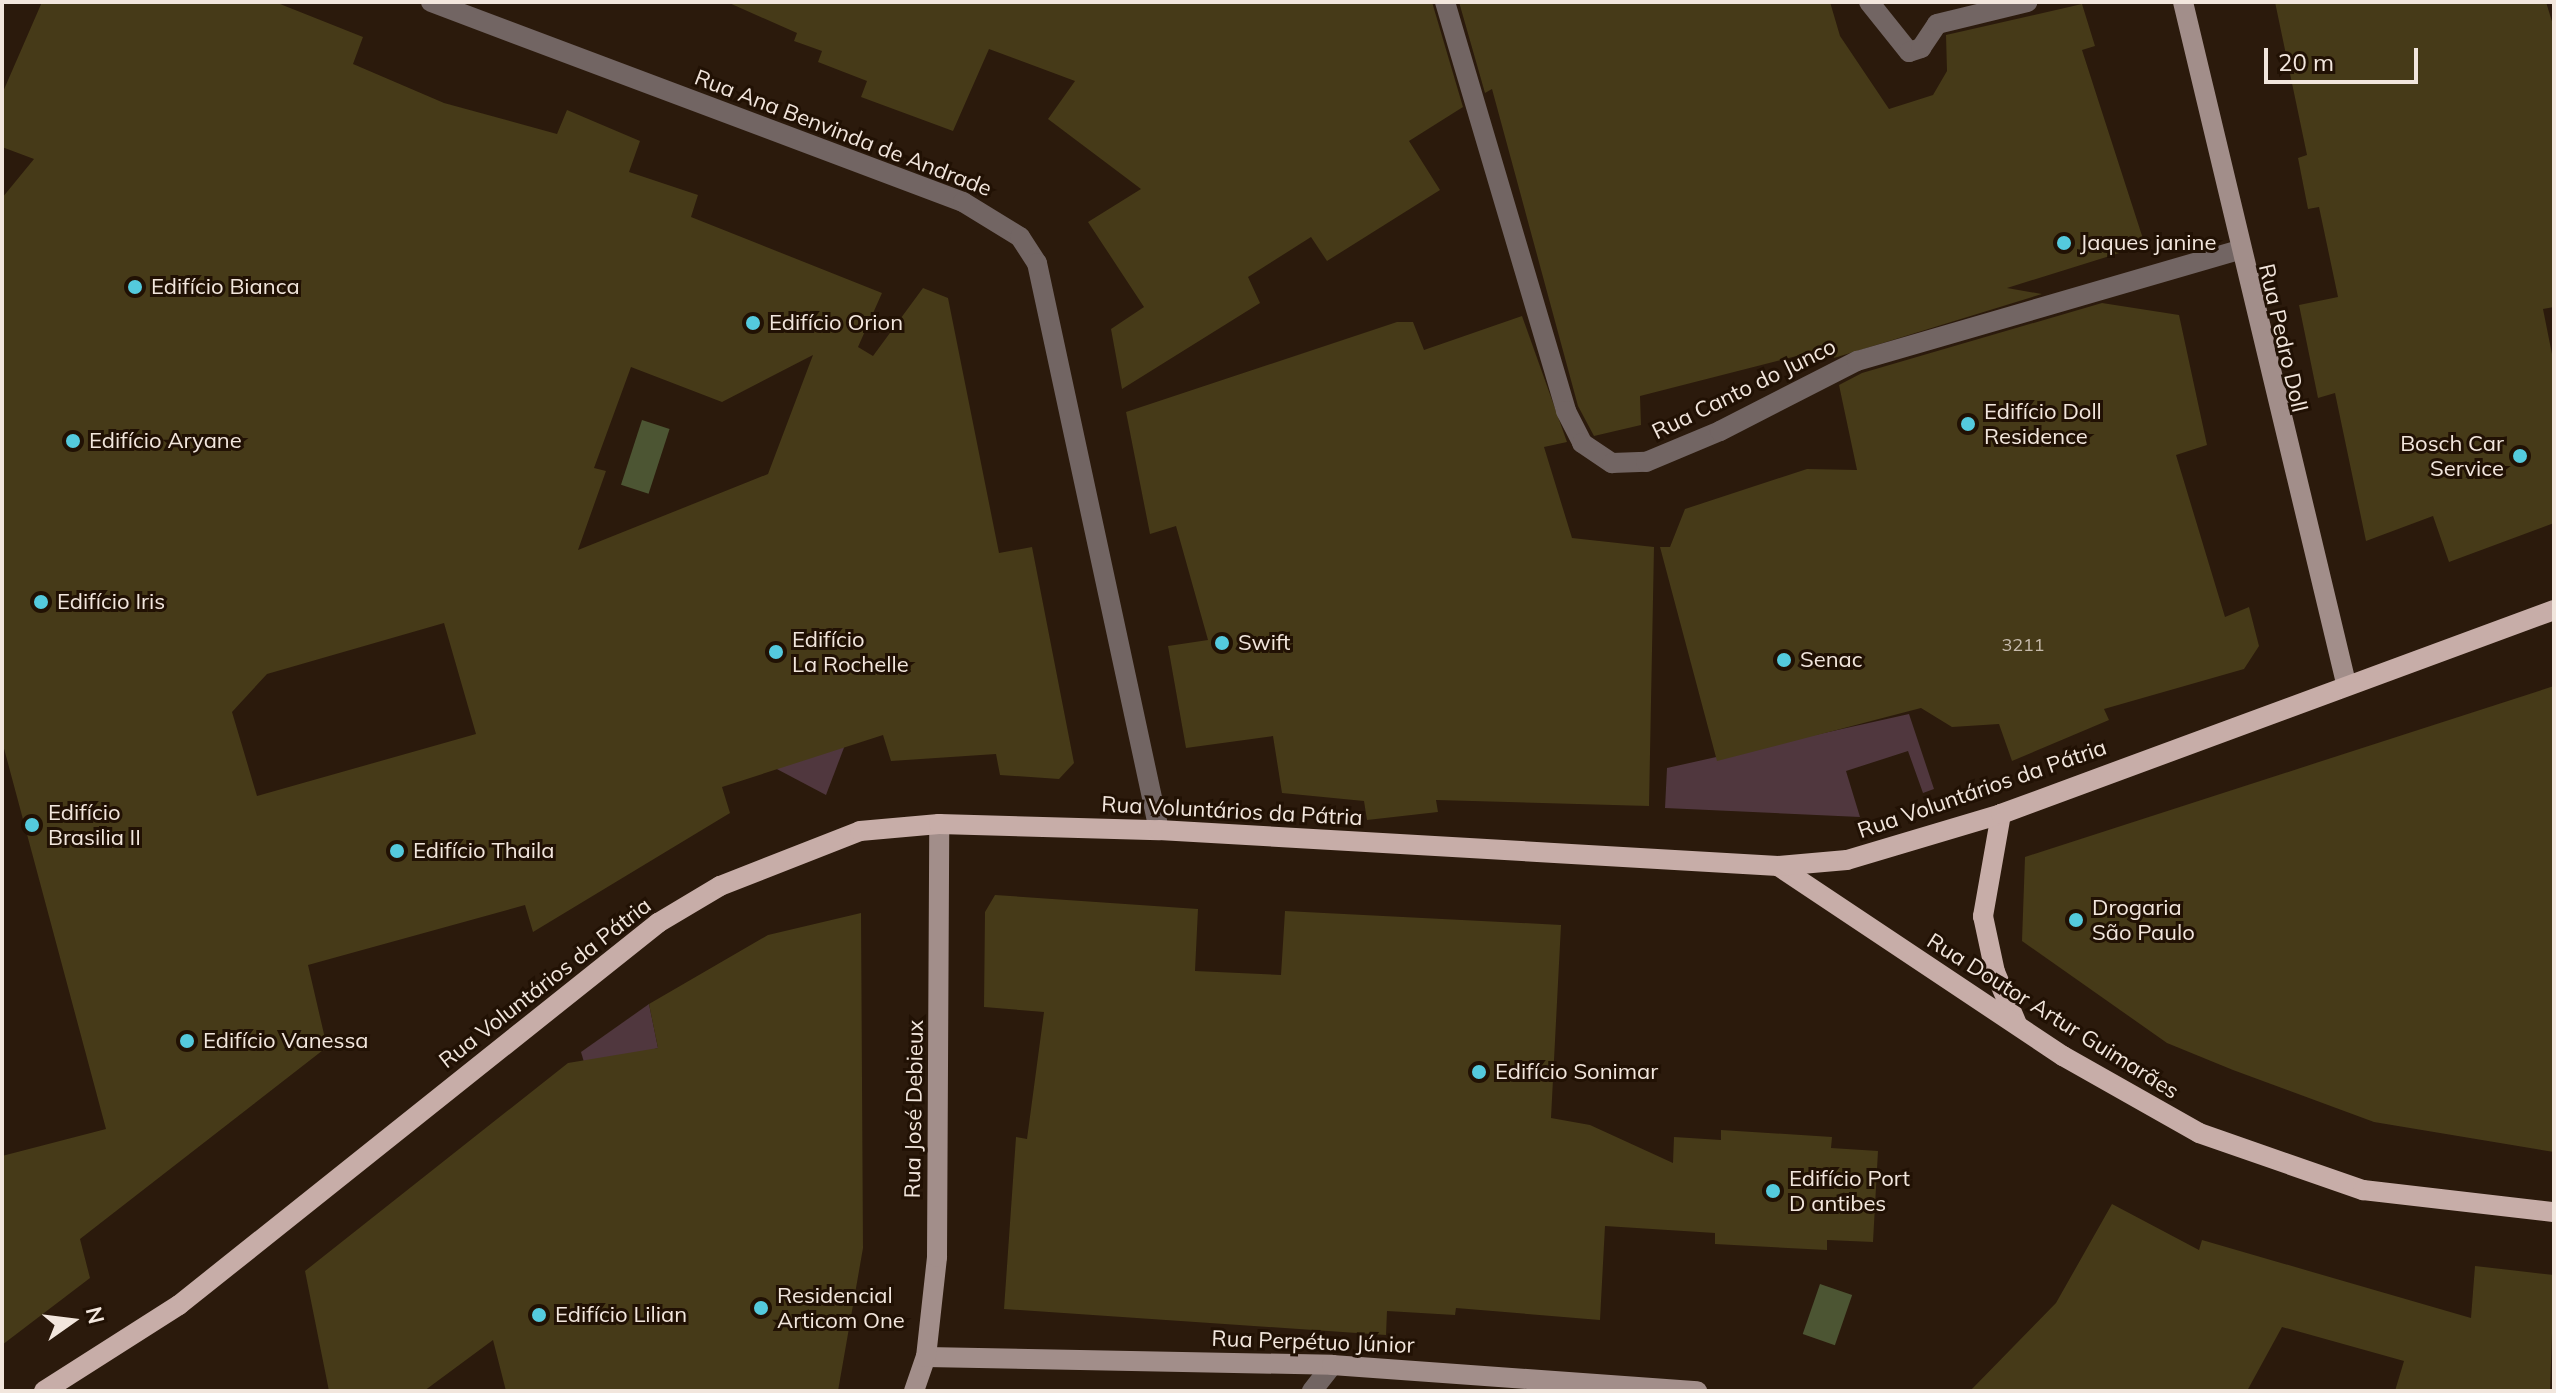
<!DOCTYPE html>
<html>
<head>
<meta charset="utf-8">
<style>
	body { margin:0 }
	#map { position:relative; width:2556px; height:1393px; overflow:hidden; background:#2b1a0c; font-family:Mulish,sans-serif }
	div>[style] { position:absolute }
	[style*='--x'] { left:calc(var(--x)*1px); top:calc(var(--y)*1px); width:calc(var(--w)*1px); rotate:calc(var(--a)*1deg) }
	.green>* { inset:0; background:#50373e }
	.water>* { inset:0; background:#4c5533; transform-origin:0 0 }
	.building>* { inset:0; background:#463a18 }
	.street>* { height:20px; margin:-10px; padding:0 10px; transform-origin:10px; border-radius:10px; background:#726563 }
	.secondary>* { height:20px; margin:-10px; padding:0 10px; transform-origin:10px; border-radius:10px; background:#a28e8a }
	.primary>* { height:20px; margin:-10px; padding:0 10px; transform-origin:10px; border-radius:10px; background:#c7ada8 }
	.dots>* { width:22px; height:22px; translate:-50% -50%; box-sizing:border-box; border:4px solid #211104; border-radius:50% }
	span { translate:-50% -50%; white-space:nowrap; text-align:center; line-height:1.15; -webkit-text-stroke:6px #211104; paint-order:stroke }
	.number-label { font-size:18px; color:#c7bbac }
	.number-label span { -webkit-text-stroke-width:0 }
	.street-label { font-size:22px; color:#f2e6dd }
	.poi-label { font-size:22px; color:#f2e6dd }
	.left { translate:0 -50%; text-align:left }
	.right { translate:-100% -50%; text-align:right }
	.frame { position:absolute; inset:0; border:4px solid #f2e6dd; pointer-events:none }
	.north { position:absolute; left:32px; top:1281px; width:80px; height:80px; -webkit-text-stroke:6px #211104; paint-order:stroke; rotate:76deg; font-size:22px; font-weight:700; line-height:32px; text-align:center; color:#f2e6dd }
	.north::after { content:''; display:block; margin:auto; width:28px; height:36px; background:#f2e6dd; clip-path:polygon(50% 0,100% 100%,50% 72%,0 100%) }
	.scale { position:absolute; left:2264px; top:48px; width:154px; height:36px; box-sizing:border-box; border:4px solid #f2e6dd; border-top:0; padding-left:10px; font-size:24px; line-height:28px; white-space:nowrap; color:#f2e6dd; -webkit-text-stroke:6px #211104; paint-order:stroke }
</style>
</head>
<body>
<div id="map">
	<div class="green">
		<div style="clip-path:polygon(1909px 714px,1934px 789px,1923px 793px,1908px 751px,1846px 771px,1860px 817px,1665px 808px,1667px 768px)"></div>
		<div style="clip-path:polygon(845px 745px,826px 795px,773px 767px)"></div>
		<div style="clip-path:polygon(649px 1004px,658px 1048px,586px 1069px,581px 1052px)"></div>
	</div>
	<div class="water">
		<div style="left:642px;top:420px;width:29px;height:68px;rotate:18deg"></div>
		<div style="left:1820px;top:1284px;width:34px;height:53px;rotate:19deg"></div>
	</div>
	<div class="building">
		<div style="clip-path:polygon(evenodd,42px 2px,275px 2px,363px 37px,353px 64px,444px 103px,557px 134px,567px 110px,640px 141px,629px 172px,698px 195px,691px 217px,882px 293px,858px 347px,873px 356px,923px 288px,948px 298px,999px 553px,1032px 547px,1074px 763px,1059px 779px,1000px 775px,996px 754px,891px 761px,883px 735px,722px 787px,730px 813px,533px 932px,525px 905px,308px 965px,327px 1047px,80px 1239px,90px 1278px,2px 1345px,2px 1156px,106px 1129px,2px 741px,2px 198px,34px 159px,2px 147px,2px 94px,42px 2px,813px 355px,768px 474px,578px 550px,606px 471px,594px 468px,631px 367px,722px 402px,813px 355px,42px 2px,444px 623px,476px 734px,257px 796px,232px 712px,267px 674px,444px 623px)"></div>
		<div style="clip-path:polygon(727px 2px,1432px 2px,1463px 107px,1409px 141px,1440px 190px,1327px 261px,1311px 237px,1248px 277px,1260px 303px,1122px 389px,1111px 329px,1144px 307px,1088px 222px,1141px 189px,1048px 119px,1075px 81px,989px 49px,953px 131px,861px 97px,867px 81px,818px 62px,822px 51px,794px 41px,797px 33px)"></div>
		<div style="clip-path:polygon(1459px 2px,1830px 2px,1840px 36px,1889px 109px,1933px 95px,1947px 71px,1946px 35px,2082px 4px,2095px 46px,2082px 50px,2145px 245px,2007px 288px,2042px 294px,1834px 358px,1832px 347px,1640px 396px,1641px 425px,1594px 436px,1578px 406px,1492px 89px,1485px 93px)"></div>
		<div style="clip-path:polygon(2275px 2px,2546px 2px,2554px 28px,2554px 307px,2543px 309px,2554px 364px,2554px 523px,2449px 562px,2433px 516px,2366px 541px,2335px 393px,2318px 398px,2299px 305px,2338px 297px,2319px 207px,2308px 209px,2298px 158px,2307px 155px)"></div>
		<div style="clip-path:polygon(2102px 303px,2179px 315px,2207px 445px,2176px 455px,2225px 617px,2249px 607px,2259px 646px,2244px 669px,2104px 709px,2109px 720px,2012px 761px,1999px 724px,1952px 727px,1921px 708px,1717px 761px,1660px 547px,1670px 547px,1685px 509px,1807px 469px,1857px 470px,1839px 385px,1862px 373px)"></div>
		<div style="clip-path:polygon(1522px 316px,1567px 442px,1544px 447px,1572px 538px,1654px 547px,1649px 806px,1436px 800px,1438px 812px,1367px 820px,1364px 801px,1282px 793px,1273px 736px,1186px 748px,1168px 646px,1208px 640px,1176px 526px,1150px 534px,1126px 412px,1397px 322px,1413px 322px,1424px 350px)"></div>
		<div style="clip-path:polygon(2554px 686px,2554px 1152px,2374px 1122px,2233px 1070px,2167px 1043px,2022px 941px,2025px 857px)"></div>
		<div style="clip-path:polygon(995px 895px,1198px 909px,1195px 971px,1281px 975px,1285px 911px,1561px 925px,1551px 1118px,1590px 1125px,1673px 1163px,1674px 1137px,1721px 1140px,1721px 1130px,1832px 1137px,1831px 1148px,1878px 1151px,1873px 1242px,1827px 1240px,1827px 1250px,1715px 1244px,1715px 1233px,1605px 1226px,1600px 1320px,1456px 1308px,1455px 1315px,1387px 1311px,1386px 1335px,1004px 1309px,1016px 1137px,1027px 1139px,1044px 1012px,984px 1007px,985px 912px)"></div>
		<div style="clip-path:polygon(861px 913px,863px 1248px,838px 1391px,506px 1391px,493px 1340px,424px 1391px,329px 1391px,305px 1271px,568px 1063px,658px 1048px,649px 1004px,768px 935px)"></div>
		<div style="clip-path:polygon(2112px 1204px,2199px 1250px,2202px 1240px,2471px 1318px,2475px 1266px,2554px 1275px,2550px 1391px,2395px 1391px,2404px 1361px,2282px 1327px,2247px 1391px,1970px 1391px,2056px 1303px)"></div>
	</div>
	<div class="street">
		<div style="--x:431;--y:2;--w:568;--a:20.6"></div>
		<div style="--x:963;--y:202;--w:67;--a:31.6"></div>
		<div style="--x:1020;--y:237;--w:31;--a:57"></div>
		<div style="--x:1037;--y:263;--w:580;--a:77.86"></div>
		<div style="--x:1445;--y:2;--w:427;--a:73.5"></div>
		<div style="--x:1566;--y:411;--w:36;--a:63"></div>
		<div style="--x:1582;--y:443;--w:36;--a:34"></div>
		<div style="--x:1612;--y:463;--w:34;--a:-2"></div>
		<div style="--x:1646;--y:462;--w:80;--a:-22.7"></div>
		<div style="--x:1720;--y:431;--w:154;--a:-27.1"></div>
		<div style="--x:1857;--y:361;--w:397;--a:-16.2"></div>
		<div style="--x:1869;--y:2;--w:64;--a:51.3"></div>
		<div style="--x:1909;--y:52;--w:13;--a:-18"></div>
		<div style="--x:1921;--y:48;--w:29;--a:-56"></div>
		<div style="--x:1937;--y:24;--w:93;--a:-13.7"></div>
		<div style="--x:1312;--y:1391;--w:33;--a:-52"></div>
	</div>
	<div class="secondary">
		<div style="--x:2183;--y:2;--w:700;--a:76.54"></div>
		<div style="--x:926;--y:1357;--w:406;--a:1.1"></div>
		<div style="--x:1332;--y:1365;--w:366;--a:4.1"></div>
		<div style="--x:914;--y:1391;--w:36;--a:-71"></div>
		<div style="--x:926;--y:1357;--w:101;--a:-83.7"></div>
		<div style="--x:937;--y:1257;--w:433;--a:-89.7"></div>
	</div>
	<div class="primary">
		<div style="--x:2001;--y:814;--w:104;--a:100"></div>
		<div style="--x:1983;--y:916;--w:57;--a:77.9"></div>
		<div style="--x:1995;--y:972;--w:56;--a:67.1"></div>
		<div style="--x:1778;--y:866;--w:343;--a:33.7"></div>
		<div style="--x:2063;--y:1056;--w:156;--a:29.5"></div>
		<div style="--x:2199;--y:1133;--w:174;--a:19.2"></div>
		<div style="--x:2363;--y:1190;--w:192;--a:6.6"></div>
		<div style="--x:44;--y:1391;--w:160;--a:-32.5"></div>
		<div style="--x:179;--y:1305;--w:613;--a:-38.57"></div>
		<div style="--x:658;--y:923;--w:72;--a:-30.8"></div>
		<div style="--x:720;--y:886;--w:150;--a:-21.4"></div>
		<div style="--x:860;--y:831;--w:79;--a:-5.1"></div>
		<div style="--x:939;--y:824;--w:220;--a:1.6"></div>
		<div style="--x:1159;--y:830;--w:620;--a:3.33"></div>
		<div style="--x:1778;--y:866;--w:69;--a:-5"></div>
		<div style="--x:1847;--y:860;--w:161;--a:-16.6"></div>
		<div style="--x:2001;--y:814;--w:589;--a:-20.25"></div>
	</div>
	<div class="dots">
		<div style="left:2064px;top:243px;background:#54cadd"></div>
		<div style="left:135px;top:287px;background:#54cadd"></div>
		<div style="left:753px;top:323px;background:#54cadd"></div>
		<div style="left:1968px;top:424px;background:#54cadd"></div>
		<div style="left:73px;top:441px;background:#54cadd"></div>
		<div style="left:2520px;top:456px;background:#54cadd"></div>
		<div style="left:41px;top:602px;background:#54cadd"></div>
		<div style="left:1222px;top:643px;background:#54cadd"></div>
		<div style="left:776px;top:652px;background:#54cadd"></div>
		<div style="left:1784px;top:660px;background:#54cadd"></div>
		<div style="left:32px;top:825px;background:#54cadd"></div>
		<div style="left:397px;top:851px;background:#54cadd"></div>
		<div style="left:2076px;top:920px;background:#54cadd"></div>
		<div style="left:187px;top:1041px;background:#54cadd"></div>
		<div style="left:1479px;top:1072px;background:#54cadd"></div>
		<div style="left:1773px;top:1191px;background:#54cadd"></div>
		<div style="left:761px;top:1308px;background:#54cadd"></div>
		<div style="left:539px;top:1315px;background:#54cadd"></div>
	</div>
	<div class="number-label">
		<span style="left:2023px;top:645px">3211</span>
	</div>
	<div class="street-label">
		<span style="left:843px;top:133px;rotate:21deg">Rua Ana Benvinda de Andrade</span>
		<span style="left:2283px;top:338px;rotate:77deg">Rua Pedro Doll</span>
		<span style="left:1744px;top:389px;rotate:-26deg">Rua Canto do Junco</span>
		<span style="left:1982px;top:789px;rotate:-19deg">Rua Voluntários da Pátria</span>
		<span style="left:1232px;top:811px;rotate:3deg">Rua Voluntários da Pátria</span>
		<span style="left:545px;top:983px;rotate:-38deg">Rua Voluntários da Pátria</span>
		<span style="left:2053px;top:1016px;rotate:32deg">Rua Doutor Artur Guimarães</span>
		<span style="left:914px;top:1109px;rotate:-89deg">Rua José Debieux</span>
		<span style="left:1313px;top:1342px;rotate:2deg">Rua Perpétuo Júnior</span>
	</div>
	<div class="poi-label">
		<span class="left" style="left:2080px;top:243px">Jaques janine</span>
		<span class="left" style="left:151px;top:287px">Edifício Bianca</span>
		<span class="left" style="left:769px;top:323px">Edifício Orion</span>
		<span class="left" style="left:1984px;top:424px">Edifício Doll<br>Residence</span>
		<span class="left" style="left:89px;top:441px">Edifício Aryane</span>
		<span class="right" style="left:2504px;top:456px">Bosch Car<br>Service</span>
		<span class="left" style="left:57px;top:602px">Edifício Iris</span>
		<span class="left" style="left:792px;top:652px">Edifício<br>La Rochelle</span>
		<span class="left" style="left:1238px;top:643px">Swift</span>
		<span class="left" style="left:1800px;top:660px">Senac</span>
		<span class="left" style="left:48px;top:825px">Edifício<br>Brasilia II</span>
		<span class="left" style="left:413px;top:851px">Edifício Thaila</span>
		<span class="left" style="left:2092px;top:920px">Drogaria<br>São Paulo</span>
		<span class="left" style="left:203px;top:1041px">Edifício Vanessa</span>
		<span class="left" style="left:1495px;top:1072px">Edifício Sonimar</span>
		<span class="left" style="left:1789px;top:1191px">Edifício Port<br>D antibes</span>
		<span class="left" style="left:777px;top:1308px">Residencial<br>Articom One</span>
		<span class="left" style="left:555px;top:1315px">Edifício Lilian</span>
	</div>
	<div class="frame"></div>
	<div class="north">N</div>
	<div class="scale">20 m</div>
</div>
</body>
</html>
